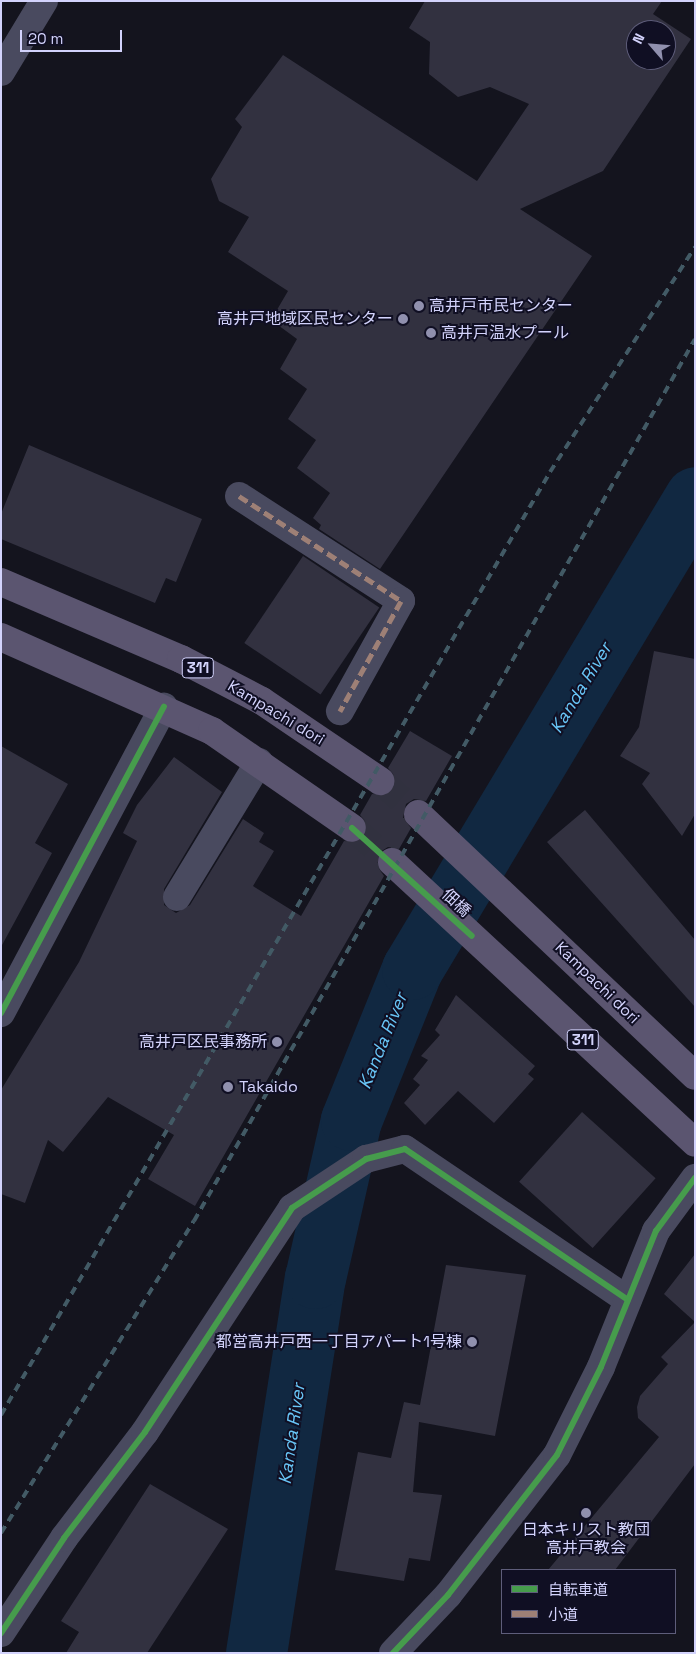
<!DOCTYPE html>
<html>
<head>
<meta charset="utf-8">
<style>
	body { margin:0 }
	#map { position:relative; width:696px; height:1654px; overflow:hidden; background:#14141e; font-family:"Space Grotesk","Noto Sans JP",sans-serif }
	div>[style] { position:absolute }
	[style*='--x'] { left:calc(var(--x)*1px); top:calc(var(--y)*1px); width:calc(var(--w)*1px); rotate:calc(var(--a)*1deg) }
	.river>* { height:61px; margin:-30.5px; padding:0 30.5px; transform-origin:30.5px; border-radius:30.5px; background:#112841 }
	.building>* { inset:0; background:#323140; transform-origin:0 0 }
	.major-tunnel>* { height:28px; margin-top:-14px; transform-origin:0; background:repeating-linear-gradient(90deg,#31313f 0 28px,transparent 0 42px) }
	.minor>* { height:28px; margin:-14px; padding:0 14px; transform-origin:14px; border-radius:14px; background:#494a5f }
	.major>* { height:28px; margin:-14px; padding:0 14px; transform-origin:14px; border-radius:14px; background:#5b5570 }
	.rail>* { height:4px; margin-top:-2px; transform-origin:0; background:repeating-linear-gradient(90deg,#425a65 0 8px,transparent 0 14px) }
	.quiet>* { height:5px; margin-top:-2.5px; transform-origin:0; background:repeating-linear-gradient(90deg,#9e8076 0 10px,transparent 0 15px) }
	.cycleway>* { height:6px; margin:-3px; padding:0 3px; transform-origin:3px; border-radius:3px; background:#469c4c }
	.dots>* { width:14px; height:14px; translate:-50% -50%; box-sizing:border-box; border:2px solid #100f23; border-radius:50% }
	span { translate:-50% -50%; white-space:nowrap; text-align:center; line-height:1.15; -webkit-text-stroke:4px #100f23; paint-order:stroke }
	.shield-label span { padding:1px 4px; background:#100f23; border:1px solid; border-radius:4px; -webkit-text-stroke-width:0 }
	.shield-label { font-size:15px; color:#d3d3fc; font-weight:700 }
	.poi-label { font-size:16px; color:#d3d3fc }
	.left { translate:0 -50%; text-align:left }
	.right { translate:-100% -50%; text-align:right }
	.street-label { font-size:16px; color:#d3d3fc }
	.water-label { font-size:18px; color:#68c5f6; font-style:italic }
	.frame { position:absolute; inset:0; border:2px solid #d3d3fc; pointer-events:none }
	.legend { position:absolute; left:501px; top:1569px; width:175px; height:65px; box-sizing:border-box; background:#100f23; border:1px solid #5e5d7a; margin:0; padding:6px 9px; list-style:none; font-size:15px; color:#d3d3fc }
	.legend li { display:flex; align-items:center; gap:10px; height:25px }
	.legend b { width:25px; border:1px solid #5e5d7a }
	.north { position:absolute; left:626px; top:20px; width:50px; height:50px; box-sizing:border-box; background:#100f23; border:1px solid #5e5d7a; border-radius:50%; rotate:297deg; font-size:14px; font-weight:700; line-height:20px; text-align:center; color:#d3d3fc }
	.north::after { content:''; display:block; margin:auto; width:18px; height:22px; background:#9090ae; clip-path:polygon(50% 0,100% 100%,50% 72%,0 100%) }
	.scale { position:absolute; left:20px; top:30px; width:102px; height:22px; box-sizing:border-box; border:2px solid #d3d3fc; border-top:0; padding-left:6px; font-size:15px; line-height:18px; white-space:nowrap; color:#d3d3fc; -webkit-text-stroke:4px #100f23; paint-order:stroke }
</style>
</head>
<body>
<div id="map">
	<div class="river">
		<div style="--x:256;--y:1653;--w:380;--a:-81.1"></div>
		<div style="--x:315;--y:1278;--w:162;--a:-77.2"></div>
		<div style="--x:351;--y:1120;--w:163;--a:-68"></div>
		<div style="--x:412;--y:969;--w:550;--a:-59.05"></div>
	</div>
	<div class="building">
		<div style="clip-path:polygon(evenodd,425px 1px,662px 1px,653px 14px,691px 39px,603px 171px,520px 209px,592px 256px,380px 569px,319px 529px,321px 525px,313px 518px,330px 493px,297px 468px,316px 440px,288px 419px,307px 389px,280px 369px,297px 339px,271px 320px,288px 291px,228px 252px,249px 217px,219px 201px,211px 179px,242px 127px,235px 119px,283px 55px,477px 181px,529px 104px,490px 87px,458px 97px,429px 74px,430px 42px,409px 28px,425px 1px,636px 30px,666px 30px,666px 60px,636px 60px,636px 30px)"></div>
		<div style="clip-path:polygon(29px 445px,202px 519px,176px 582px,166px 578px,155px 603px,1px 539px,1px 514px)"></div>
		<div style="left:303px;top:556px;width:92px;height:105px;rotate:34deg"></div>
		<div style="clip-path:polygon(654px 651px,695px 659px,695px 814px,682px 836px,642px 784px,650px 773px,620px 756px,639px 727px)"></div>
		<div style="clip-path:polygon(410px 731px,452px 756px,426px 801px,414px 799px,406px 804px,403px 818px,411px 828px,399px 849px,388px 847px,380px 852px,377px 866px,384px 876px,195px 1206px,148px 1179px,174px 1135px,108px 1097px,63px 1152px,48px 1140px,25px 1203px,1px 1194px,1px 1090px,79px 962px,137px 841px,123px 833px,137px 805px,174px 757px,222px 792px,164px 889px,164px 905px,176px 913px,190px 905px,243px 819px,264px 833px,259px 842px,274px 851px,253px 886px,301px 916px,344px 841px,358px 842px,365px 836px,366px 822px,360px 815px,372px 794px,386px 795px,393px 789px,394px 775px,388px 768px)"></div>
		<div style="clip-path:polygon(1px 746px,68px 784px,35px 843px,52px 853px,1px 947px)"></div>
		<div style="clip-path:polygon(585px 810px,695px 940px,695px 1007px,547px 842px)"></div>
		<div style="clip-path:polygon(456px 995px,535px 1066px,528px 1074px,534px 1079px,494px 1123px,458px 1091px,425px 1125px,404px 1103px,420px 1085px,413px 1079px,428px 1060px,421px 1056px,440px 1035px,435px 1030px)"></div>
		<div style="left:582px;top:1112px;width:99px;height:94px;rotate:42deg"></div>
		<div style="clip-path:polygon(695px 1254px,695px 1464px,615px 1570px,548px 1570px,659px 1437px,638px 1418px,637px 1407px,640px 1396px,668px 1364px,661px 1357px,695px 1322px,664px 1294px)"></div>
		<div style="clip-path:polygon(446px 1265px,526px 1275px,495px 1436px,419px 1422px,413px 1492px,442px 1495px,430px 1561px,409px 1558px,404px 1581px,335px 1570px,358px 1452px,391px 1458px,404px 1402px,420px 1405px)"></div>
		<div style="clip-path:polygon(150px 1484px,228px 1529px,147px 1653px,66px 1653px,79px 1632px,61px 1621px)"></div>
	</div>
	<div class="major-tunnel">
		<div style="--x:380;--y:781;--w:50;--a:41"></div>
		<div style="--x:352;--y:828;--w:52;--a:40.4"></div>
	</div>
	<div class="minor">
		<div style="--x:1;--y:72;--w:83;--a:-58.8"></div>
		<div style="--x:239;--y:496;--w:193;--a:32.9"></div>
		<div style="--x:401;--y:601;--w:126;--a:119"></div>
		<div style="--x:177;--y:897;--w:158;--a:-58.7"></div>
		<div style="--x:1;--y:1013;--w:347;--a:-62"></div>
		<div style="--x:1;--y:1633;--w:114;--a:-56.4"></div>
		<div style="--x:64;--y:1538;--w:133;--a:-52.6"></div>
		<div style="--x:145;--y:1432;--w:268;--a:-56.7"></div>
		<div style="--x:292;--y:1208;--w:89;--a:-33.5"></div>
		<div style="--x:366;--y:1159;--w:40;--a:-14.4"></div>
		<div style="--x:405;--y:1149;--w:269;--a:34.1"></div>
		<div style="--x:393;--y:1653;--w:80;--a:-46.5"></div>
		<div style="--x:448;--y:1595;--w:177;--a:-52.1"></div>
		<div style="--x:557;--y:1455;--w:98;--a:-63.4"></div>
		<div style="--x:601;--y:1367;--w:147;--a:-68"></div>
		<div style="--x:656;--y:1231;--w:66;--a:-53.7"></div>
	</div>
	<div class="major">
		<div style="--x:1;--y:582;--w:196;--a:23.2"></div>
		<div style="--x:181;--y:659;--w:91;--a:27.4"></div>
		<div style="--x:262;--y:701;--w:143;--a:34.1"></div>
		<div style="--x:1;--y:637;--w:231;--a:24"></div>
		<div style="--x:212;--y:731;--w:170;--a:34.7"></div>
		<div style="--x:418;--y:814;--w:381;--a:43.4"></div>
		<div style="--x:392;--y:862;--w:413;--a:42.8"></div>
	</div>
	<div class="rail">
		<div style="--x:1;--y:1415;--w:1091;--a:-59.79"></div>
		<div style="--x:550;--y:472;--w:268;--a:-57.2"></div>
		<div style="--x:1;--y:1533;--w:367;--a:-58.3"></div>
		<div style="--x:194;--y:1221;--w:1014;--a:-60.4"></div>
	</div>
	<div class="quiet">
		<div style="--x:239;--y:496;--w:193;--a:32.9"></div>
		<div style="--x:401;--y:601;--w:126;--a:119"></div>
	</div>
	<div class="cycleway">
		<div style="--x:352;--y:828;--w:161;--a:42"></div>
		<div style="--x:1;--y:1013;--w:347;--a:-62"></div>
		<div style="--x:1;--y:1633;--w:114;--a:-56.4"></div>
		<div style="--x:64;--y:1538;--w:133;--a:-52.6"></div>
		<div style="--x:145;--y:1432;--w:268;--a:-56.7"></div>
		<div style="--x:292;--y:1208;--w:89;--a:-33.5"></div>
		<div style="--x:366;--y:1159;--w:40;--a:-14.4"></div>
		<div style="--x:405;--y:1149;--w:269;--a:34.1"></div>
		<div style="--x:393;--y:1653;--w:80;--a:-46.5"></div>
		<div style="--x:448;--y:1595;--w:177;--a:-52.1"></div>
		<div style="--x:557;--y:1455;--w:98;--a:-63.4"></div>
		<div style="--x:601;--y:1367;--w:147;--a:-68"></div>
		<div style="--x:656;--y:1231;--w:66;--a:-53.7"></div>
	</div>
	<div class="dots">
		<div style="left:419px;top:306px;background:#9090ae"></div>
		<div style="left:403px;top:319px;background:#9090ae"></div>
		<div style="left:431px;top:333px;background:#9090ae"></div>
		<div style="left:277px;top:1042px;background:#9090ae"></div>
		<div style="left:228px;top:1087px;background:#9090ae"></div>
		<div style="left:472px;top:1342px;background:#9090ae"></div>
		<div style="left:586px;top:1513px;background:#9090ae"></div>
	</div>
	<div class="shield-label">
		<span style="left:198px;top:668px">311</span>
		<span style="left:583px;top:1040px">311</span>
	</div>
	<div class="poi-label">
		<span class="left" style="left:429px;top:306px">高井戸市民センター</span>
		<span class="right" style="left:393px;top:319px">高井戸地域区民センター</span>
		<span class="left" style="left:441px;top:333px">高井戸温水プール</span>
		<span class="right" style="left:267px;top:1042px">高井戸区民事務所</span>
		<span class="left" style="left:239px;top:1087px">Takaido</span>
		<span class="right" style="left:462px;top:1342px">都営高井戸西一丁目アパート1号棟</span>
		<span style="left:586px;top:1539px">日本キリスト教団<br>高井戸教会</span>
	</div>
	<div class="street-label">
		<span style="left:276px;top:713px;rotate:31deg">Kampachi dori</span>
		<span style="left:456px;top:903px;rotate:43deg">佃橋</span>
		<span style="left:597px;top:983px;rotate:44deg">Kampachi dori</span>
	</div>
	<div class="water-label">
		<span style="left:581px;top:688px;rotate:-59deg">Kanda River</span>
		<span style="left:383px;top:1041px;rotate:-68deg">Kanda River</span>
		<span style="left:292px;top:1434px;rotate:-82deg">Kanda River</span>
	</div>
	<div class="frame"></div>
	<ul class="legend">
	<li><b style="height:6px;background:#469c4c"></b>自転車道</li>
	<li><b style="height:6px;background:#9e8076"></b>小道</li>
	</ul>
	<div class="north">N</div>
	<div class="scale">20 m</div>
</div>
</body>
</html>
